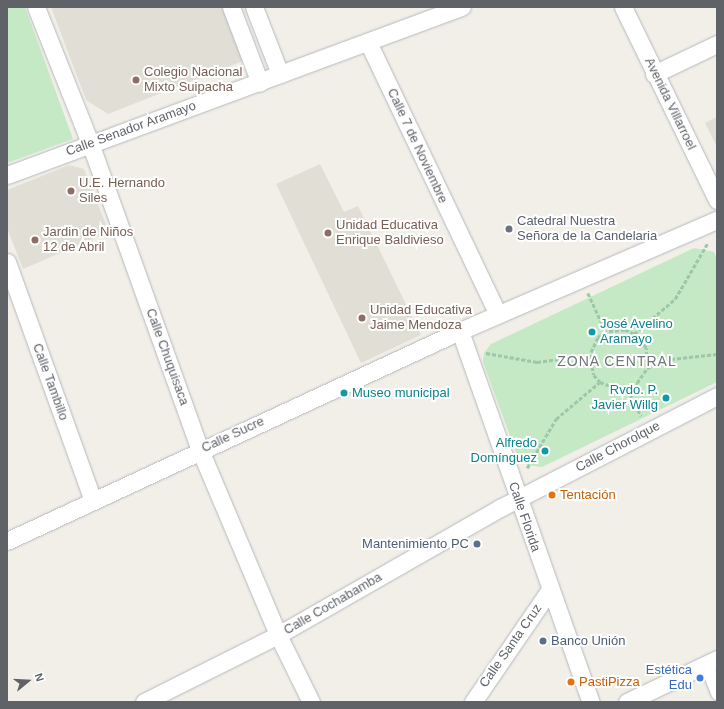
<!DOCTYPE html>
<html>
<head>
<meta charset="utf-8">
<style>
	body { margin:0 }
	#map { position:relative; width:724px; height:709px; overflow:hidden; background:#f1efe8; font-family:Arial,sans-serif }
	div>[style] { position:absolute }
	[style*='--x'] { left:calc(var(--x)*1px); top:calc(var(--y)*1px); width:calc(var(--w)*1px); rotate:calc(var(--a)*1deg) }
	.education>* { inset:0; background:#e1ded6 }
	.green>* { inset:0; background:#c5e8c5 }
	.path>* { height:2.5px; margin-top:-1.25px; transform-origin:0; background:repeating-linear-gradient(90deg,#9cc7a9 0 4px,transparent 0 6px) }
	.roads { filter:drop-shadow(0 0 1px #b5b8bc) drop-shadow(0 0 1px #b5b8bc) }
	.pedestrian>* { height:13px; margin:-6.5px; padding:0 6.5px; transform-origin:6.5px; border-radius:6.5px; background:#fff }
	.minor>* { height:17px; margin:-8.5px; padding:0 8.5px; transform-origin:8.5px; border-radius:8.5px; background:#fff }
	.dots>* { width:11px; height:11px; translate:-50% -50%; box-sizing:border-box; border:2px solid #fff; border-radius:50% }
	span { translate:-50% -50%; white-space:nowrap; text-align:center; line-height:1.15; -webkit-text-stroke:4px #fff; paint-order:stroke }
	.education-label { font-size:13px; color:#785e54 }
	.left { translate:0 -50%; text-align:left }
	.street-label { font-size:13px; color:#5f6368 }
	.worship-label { font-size:13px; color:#5b616d }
	.culture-label { font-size:13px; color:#0d838f }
	.right { translate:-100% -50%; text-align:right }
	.food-label { font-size:13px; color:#c56008 }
	.service-label { font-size:13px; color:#4e5e75 }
	.shop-label { font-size:13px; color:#366cbe }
	.neighbourhood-label { font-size:14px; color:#70757a; letter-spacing:1px }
	.frame { position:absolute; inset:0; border:8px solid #5f6368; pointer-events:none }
	.north { position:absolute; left:8px; top:661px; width:40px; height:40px; -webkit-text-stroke:3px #fff; paint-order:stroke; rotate:72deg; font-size:11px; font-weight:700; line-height:16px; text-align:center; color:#5f6368 }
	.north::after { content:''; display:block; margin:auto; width:14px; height:18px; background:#5f6368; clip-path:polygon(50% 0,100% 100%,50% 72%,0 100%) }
</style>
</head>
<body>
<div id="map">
	<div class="education">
		<div style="clip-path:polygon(51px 7px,222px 7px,243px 61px,108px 114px,86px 100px)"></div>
		<div style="clip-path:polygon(717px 117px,717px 147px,705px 123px)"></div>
		<div style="clip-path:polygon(320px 164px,344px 212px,358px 206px,421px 335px,361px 363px,276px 184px)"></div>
		<div style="clip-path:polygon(69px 165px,84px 169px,109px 232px,23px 269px,7px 228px,7px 190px)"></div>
	</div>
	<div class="green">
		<div style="clip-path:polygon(7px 7px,25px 7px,73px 139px,7px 163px)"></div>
		<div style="clip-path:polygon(694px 248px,714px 252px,717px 260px,717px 382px,542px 467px,528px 465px,518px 458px,483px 362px,484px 353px,491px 344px)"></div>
	</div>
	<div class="path">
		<div style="--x:588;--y:293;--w:43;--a:65.2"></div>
		<div style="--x:634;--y:334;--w:54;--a:-40.5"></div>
		<div style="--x:675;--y:299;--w:64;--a:-59.8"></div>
		<div style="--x:486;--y:353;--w:52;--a:10"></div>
		<div style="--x:537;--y:362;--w:53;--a:-7.5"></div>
		<div style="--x:647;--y:368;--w:20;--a:-93"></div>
		<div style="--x:646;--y:348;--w:18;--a:-131"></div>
		<div style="--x:634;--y:334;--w:10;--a:-156"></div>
		<div style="--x:625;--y:330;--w:19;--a:174"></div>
		<div style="--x:606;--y:332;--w:10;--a:143"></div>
		<div style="--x:598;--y:338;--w:19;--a:115"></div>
		<div style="--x:590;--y:355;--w:20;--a:79"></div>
		<div style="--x:594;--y:375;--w:9;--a:49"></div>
		<div style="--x:600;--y:382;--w:20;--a:20"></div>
		<div style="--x:619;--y:389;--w:19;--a:-18"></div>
		<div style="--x:637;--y:383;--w:18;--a:-56"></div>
		<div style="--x:647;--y:368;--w:26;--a:-21"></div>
		<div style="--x:671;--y:359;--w:46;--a:-6.2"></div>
		<div style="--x:628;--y:388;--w:31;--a:65"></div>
		<div style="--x:527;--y:468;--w:57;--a:-59.4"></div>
		<div style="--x:556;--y:419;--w:57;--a:-40.1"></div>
	</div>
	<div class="roads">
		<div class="pedestrian">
			<div style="--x:706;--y:664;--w:31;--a:69"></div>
		</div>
		<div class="minor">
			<div style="--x:36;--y:7;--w:146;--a:68.3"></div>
			<div style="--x:90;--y:143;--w:326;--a:70.3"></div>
			<div style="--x:200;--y:450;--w:201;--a:67.1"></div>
			<div style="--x:278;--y:635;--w:75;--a:63.8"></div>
			<div style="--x:231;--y:7;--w:81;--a:69.1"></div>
			<div style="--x:254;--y:7;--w:72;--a:68.8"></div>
			<div style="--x:623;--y:7;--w:215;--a:64"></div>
			<div style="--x:368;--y:42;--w:302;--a:64.5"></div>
			<div style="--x:654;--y:74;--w:70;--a:-25.5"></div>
			<div style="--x:7;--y:175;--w:485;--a:-20.3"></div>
			<div style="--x:7;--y:262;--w:254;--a:70.2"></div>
			<div style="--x:460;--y:331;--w:393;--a:70.6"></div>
			<div style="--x:7;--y:541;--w:499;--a:-24.9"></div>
			<div style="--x:460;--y:331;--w:280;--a:-23.4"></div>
			<div style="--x:144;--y:702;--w:150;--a:-26.6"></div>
			<div style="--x:278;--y:635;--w:256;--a:-29.8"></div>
			<div style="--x:500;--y:508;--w:244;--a:-27.3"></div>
			<div style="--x:473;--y:702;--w:135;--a:-55.6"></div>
			<div style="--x:627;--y:702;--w:100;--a:-25.5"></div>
		</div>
	</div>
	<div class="dots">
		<div style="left:136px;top:80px;background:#8d6e63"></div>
		<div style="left:71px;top:191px;background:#8d6e63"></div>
		<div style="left:509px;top:229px;background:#6b7280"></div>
		<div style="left:328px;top:233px;background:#8d6e63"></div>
		<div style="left:35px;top:240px;background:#8d6e63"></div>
		<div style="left:362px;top:318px;background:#8d6e63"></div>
		<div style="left:592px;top:332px;background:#0f9aa8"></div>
		<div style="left:344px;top:393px;background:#0f9aa8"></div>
		<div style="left:666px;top:398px;background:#0f9aa8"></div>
		<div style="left:545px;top:451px;background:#0f9aa8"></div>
		<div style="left:552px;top:495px;background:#e8710a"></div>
		<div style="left:477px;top:544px;background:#5c6f8a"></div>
		<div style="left:543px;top:641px;background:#5c6f8a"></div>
		<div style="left:700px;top:678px;background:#3f7fe0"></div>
		<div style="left:571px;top:682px;background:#e8710a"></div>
	</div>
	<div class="education-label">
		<span class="left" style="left:144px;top:80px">Colegio Nacional<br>Mixto Suipacha</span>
		<span class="left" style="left:79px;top:191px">U.E. Hernando<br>Siles</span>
		<span class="left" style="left:336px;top:233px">Unidad Educativa<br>Enrique Baldivieso</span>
		<span class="left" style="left:43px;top:240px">Jardin de Niños<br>12 de Abril</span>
		<span class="left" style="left:370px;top:318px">Unidad Educativa<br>Jaime Mendoza</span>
	</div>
	<div class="street-label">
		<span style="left:670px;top:104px;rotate:64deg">Avenida Villarroel</span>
		<span style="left:131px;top:129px;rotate:-20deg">Calle Senador Aramayo</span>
		<span style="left:417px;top:146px;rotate:65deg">Calle 7 de Noviembre</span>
		<span style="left:167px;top:357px;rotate:70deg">Calle Chuquisaca</span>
		<span style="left:50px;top:382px;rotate:70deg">Calle Tambillo</span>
		<span style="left:233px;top:435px;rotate:-25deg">Calle Sucre</span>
		<span style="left:618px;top:447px;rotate:-28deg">Calle Chorolque</span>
		<span style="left:524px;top:517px;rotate:71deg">Calle Florida</span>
		<span style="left:333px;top:604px;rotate:-30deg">Calle Cochabamba</span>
		<span style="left:511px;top:646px;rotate:-55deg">Calle Santa Cruz</span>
	</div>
	<div class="worship-label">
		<span class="left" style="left:517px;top:229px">Catedral Nuestra<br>Señora de la Candelaria</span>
	</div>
	<div class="culture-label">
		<span class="left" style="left:600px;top:332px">José Avelino<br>Aramayo</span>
		<span class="right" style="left:658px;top:398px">Rvdo. P.<br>Javier Willg</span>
		<span class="left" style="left:352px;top:393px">Museo municipal</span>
		<span class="right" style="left:537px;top:451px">Alfredo<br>Domínguez</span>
	</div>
	<div class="food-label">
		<span class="left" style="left:560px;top:495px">Tentación</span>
		<span class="left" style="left:579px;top:682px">PastiPizza</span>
	</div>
	<div class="service-label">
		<span class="right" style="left:469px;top:544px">Mantenimiento PC</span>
		<span class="left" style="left:551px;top:641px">Banco Unión</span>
	</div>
	<div class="shop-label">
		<span class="right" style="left:692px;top:678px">Estética<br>Edu</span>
	</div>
	<div class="neighbourhood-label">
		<span style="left:617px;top:361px">ZONA CENTRAL</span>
	</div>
	<div class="frame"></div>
	<div class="north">N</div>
</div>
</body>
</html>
